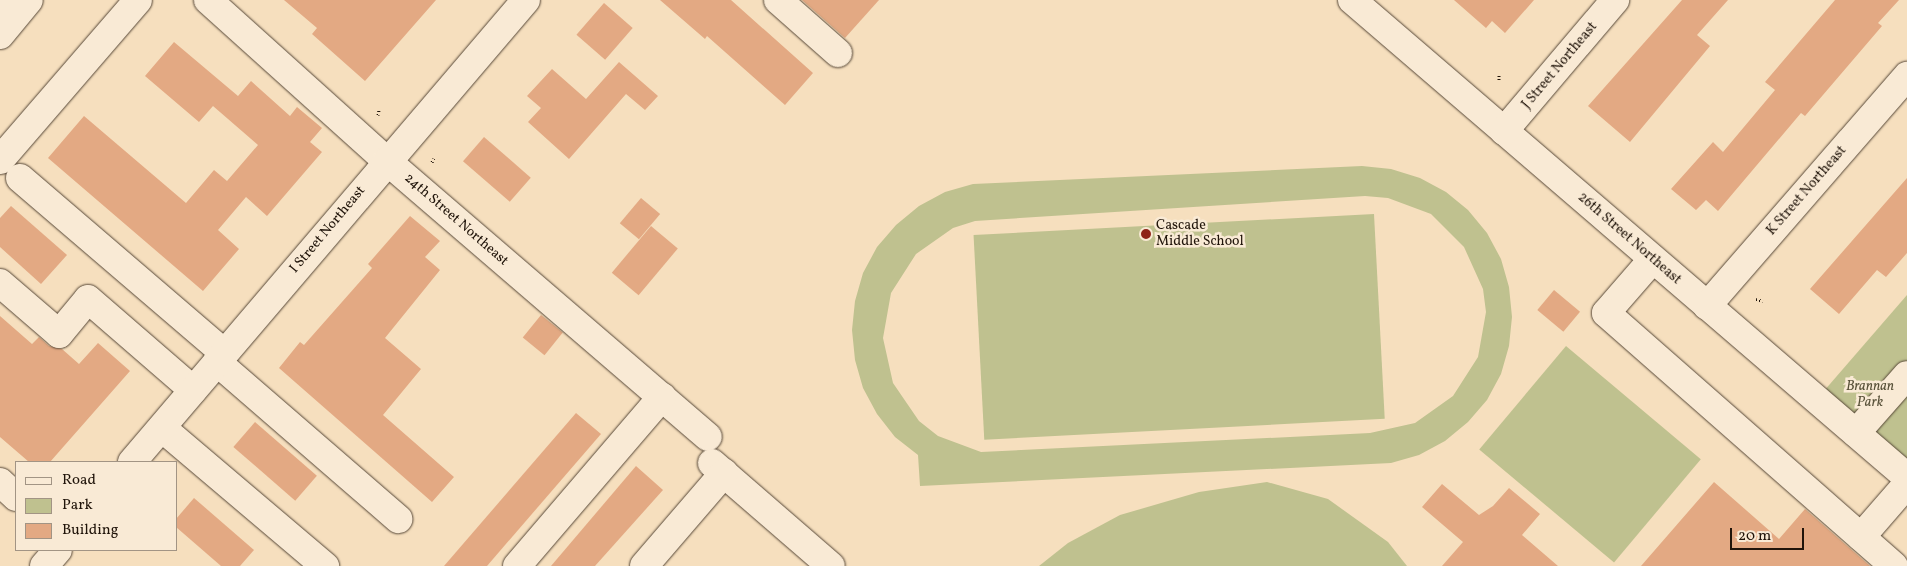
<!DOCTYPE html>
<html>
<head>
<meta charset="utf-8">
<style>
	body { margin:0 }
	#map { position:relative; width:1907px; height:566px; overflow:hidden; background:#f6dfbe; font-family:Vollkorn,serif }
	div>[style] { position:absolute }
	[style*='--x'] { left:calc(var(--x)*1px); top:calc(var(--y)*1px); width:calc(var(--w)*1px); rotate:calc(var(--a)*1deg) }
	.green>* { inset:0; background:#bfc18f; transform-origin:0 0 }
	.building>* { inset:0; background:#e3a983; transform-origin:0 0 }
	.path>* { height:3px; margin-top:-1.5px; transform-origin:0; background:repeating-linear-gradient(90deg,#20140a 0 1px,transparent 0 3.5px) }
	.roads { filter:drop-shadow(0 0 1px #564737) drop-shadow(0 0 1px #564737) }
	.minor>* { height:28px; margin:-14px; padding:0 14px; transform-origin:14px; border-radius:14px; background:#f9ead5 }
	.dots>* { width:14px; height:14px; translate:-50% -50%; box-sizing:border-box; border:2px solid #f9ead5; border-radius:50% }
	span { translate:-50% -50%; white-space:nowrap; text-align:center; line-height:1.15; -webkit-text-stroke:5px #f9ead5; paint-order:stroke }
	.street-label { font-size:14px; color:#20140a }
	.poi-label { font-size:14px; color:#20140a }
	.left { translate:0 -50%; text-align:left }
	.park-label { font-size:14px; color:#585139; font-style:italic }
	.legend { position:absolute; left:15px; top:461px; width:162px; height:90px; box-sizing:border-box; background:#f9ead5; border:1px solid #a29484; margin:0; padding:6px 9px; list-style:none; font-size:15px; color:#20140a }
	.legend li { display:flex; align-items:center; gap:10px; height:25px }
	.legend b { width:25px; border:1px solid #a29484 }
	.scale { position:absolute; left:1730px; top:528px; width:74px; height:22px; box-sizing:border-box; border:2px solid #20140a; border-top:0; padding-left:6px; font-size:15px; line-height:18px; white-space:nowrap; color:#20140a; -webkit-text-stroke:4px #f9ead5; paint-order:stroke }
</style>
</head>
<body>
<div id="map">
	<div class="green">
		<div style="clip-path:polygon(evenodd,1362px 166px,1391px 169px,1420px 178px,1446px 192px,1468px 210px,1487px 233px,1501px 259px,1509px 287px,1512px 317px,1509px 346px,1501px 374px,1487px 400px,1468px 422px,1445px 441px,1419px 455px,1391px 463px,920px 486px,918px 455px,895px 437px,877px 414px,863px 388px,855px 360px,852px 330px,855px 301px,863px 273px,877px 247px,896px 225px,919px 206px,945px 192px,973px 184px,1362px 166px,1365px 196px,1388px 198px,1431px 214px,1464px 247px,1483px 289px,1486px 312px,1478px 357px,1453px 396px,1415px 423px,1370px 433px,981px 452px,938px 436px,919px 421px,893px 383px,883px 338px,891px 293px,916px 254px,953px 228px,975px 221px,1365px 196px)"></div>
		<div style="left:1374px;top:214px;width:205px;height:401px;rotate:87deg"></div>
		<div style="clip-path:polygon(1907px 295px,1907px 477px,1817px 399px)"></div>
		<div style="left:1566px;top:346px;width:176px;height:135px;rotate:40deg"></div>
		<div style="clip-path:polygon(1267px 482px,1328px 499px,1388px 542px,1407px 566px,1039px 566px,1068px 543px,1120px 515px,1199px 492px)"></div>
	</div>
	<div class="building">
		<div style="clip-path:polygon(284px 0,436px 0,365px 81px,312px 34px,317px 28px)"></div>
		<div style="clip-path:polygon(660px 0,731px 0,813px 73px,785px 105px,707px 36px,705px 39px)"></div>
		<div style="clip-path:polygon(802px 0,879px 0,845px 38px)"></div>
		<div style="clip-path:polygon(1454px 0,1534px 0,1505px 33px,1492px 21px,1486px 28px)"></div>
		<div style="clip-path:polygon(1682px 0,1728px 0,1697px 35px,1710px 46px,1630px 142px,1588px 106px)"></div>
		<div style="clip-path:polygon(1835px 0,1899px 0,1878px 23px,1882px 26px,1805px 116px,1801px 113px,1718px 211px,1706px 200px,1696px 210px,1671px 189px,1713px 142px,1723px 152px,1775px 90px,1765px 82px)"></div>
		<div style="left:604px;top:3px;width:38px;height:42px;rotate:41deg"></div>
		<div style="clip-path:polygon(174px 42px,238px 96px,251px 81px,290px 116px,297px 107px,322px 128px,310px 142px,322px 152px,267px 216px,246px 197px,218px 230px,239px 249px,203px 291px,48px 158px,84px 116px,186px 203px,214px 170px,227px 181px,258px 145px,213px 106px,199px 122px,145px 76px)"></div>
		<div style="clip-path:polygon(619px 62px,658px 96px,645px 110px,626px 94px,569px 159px,528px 122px,541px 108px,527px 96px,552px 69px,586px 99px)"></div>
		<div style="left:484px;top:137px;width:62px;height:32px;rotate:41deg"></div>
		<div style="clip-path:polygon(1907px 178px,1907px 253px,1886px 277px,1877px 270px,1839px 314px,1810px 289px)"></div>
		<div style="left:641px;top:198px;width:25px;height:33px;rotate:40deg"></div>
		<div style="clip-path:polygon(11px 206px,67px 255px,41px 284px,0 247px,0 218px)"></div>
		<div style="clip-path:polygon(410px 216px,440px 241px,425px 257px,440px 270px,385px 338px,421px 369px,383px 415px,454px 477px,432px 502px,279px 368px,300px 342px,304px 345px,372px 268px,368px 264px)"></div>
		<div style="left:651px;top:226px;width:35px;height:61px;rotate:40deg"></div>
		<div style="left:1554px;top:290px;width:34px;height:26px;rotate:40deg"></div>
		<div style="left:541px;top:315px;width:28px;height:29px;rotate:39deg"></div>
		<div style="clip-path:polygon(0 316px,32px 344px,39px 337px,49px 346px,62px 349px,79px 364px,98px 343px,130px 371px,50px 462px,29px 462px,0 437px)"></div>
		<div style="clip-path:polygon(576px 413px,601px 434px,487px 566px,444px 566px)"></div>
		<div style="left:255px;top:422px;width:82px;height:33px;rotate:41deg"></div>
		<div style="clip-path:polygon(636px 466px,663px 490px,595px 566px,551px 566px)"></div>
		<div style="clip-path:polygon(1714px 482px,1779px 539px,1805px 509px,1870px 566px,1641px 566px)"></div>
		<div style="clip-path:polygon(1442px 484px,1479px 515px,1493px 506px,1509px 488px,1540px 514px,1522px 535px,1558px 566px,1442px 566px,1463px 542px,1422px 507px)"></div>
		<div style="clip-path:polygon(194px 498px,254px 550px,240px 566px,221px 566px,176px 527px,176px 519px)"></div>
	</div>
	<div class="path">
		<div style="--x:1499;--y:75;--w:6;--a:90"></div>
		<div style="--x:378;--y:115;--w:5;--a:-79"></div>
		<div style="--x:432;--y:162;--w:4;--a:-63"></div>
		<div style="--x:1756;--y:299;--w:7;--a:16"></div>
	</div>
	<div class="roads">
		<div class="minor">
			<div style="--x:208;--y:0;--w:241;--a:42"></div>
			<div style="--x:387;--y:161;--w:423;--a:40.7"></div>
			<div style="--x:778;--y:0;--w:80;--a:41.5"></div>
			<div style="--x:1352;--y:0;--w:732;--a:40.68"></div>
			<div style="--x:0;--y:4;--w:5;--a:-53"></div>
			<div style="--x:0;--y:35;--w:45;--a:-50.4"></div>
			<div style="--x:1504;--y:131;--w:172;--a:-49.7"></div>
			<div style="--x:0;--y:160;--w:211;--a:-49.2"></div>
			<div style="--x:20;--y:178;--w:269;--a:40.6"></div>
			<div style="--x:1652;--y:260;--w:70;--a:131"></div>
			<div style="--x:1606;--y:313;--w:383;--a:41.3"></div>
			<div style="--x:0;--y:283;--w:78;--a:40.8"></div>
			<div style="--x:59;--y:334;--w:45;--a:-50.4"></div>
			<div style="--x:88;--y:299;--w:139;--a:40.9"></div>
			<div style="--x:1707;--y:306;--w:305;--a:-49"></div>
			<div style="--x:217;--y:362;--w:240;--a:40.9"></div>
			<div style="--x:162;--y:428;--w:214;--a:40.3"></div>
			<div style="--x:1856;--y:433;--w:77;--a:-48.7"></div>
			<div style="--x:132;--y:462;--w:607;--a:-49.54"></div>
			<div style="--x:712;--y:463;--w:157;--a:40.9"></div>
			<div style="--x:0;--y:482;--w:22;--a:43"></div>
			<div style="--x:1861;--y:537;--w:70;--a:-49"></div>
			<div style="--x:44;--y:566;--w:21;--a:-49"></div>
			<div style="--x:517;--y:566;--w:223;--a:-49.4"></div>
			<div style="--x:644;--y:566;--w:123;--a:-49.3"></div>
		</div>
	</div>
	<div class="dots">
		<div style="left:1146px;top:234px;background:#8f2418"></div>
	</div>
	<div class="street-label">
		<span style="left:1560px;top:66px;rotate:-50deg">J Street Northeast</span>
		<span style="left:1807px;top:191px;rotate:-49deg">K Street Northeast</span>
		<span style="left:456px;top:220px;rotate:41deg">24th Street Northeast</span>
		<span style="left:328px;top:230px;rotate:-50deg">I Street Northeast</span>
		<span style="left:1629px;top:239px;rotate:41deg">26th Street Northeast</span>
	</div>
	<div class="poi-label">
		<span class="left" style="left:1156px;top:234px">Cascade<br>Middle School</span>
	</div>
	<div class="park-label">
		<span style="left:1870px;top:395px">Brannan<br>Park</span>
	</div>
	<ul class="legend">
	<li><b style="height:6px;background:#f9ead5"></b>Road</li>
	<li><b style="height:14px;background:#bfc18f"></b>Park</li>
	<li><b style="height:14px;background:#e3a983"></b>Building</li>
	</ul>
	<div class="scale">20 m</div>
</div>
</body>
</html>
